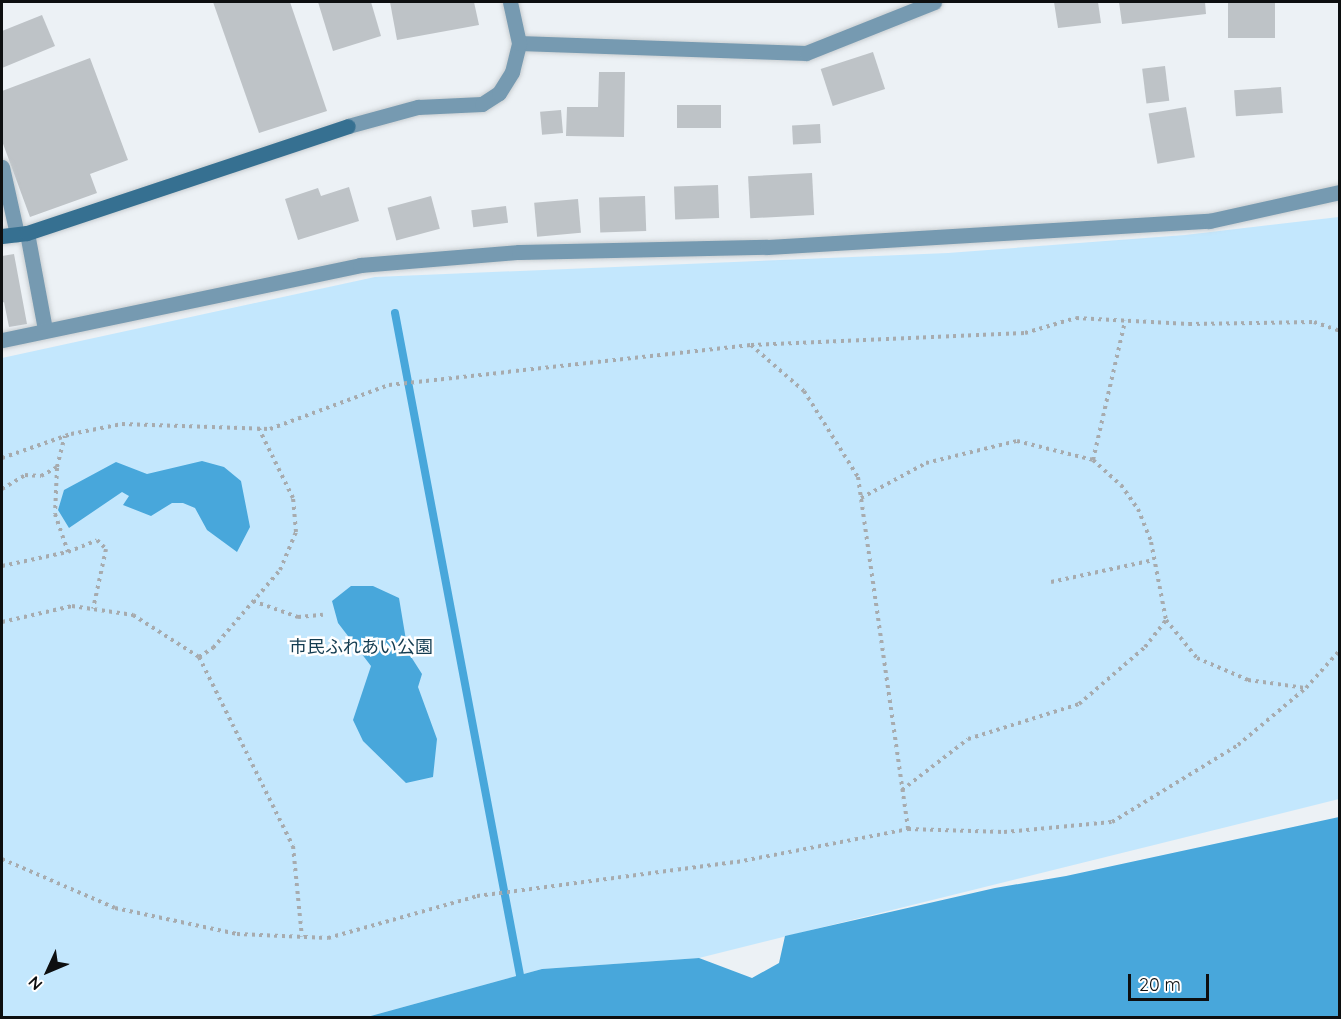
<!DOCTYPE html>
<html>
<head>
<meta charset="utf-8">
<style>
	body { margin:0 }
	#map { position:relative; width:1341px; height:1019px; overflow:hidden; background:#ecf1f5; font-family:Quicksand,"Noto Sans JP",sans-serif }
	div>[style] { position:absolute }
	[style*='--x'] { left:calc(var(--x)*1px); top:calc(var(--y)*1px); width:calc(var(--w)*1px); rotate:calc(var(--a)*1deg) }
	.green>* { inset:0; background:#c3e7fd }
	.water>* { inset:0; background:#48a7db }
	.stream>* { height:8px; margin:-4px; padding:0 4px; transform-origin:4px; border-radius:4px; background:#48a7db }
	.building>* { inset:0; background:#bec3c7; transform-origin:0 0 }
	.path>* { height:4px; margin-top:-2px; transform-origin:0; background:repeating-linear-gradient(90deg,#a7abae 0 3px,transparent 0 7.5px) }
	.roads { filter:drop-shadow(0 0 2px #c8cdd0) drop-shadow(0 0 2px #c8cdd0) }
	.street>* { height:15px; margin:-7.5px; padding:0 7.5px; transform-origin:7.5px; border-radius:7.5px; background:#769ab1 }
	.secondary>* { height:15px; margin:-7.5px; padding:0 7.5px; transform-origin:7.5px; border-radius:7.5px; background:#367091 }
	span { translate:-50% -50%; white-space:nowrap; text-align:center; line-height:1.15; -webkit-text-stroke:5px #fff; paint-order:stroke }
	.park-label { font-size:18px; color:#133c51 }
	.frame { position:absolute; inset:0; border:3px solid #0d0f10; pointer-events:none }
	.north { position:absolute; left:18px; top:941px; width:60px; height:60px; -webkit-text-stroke:4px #fff; paint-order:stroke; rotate:226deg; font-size:16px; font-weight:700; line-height:24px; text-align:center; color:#0d0f10 }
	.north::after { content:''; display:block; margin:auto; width:21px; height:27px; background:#0d0f10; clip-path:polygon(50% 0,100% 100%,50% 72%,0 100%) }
	.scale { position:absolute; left:1128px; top:974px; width:81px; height:27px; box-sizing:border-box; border:3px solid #0d0f10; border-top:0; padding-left:8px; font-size:18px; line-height:21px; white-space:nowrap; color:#0d0f10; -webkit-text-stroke:4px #fff; paint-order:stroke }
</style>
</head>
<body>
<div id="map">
	<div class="green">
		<div style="clip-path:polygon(1339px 217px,1339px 799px,699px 958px,542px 969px,367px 1017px,2px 1018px,2px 358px,375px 277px,948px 253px,1185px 235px)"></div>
	</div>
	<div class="water">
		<div style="clip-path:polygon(202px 461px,224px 467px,241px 481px,250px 527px,237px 552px,207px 530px,195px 508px,183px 503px,172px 503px,151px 516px,123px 505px,129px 496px,122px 492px,69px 528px,58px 510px,64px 490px,116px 462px,147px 474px)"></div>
		<div style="clip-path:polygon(351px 586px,373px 586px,399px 598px,408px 652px,422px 674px,418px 687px,437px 739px,433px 777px,406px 783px,363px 741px,353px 720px,371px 666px,338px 623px,332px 601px)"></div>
		<div style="clip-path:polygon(1339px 817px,1339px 1017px,367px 1017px,542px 969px,699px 958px,752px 978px,779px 963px,785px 936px,995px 888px,1066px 876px)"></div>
	</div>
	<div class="stream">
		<div style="--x:395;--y:313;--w:674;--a:79.31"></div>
	</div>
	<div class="building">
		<div style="clip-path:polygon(213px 2px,290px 2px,327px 111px,259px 133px)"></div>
		<div style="clip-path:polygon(318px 2px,371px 2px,381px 36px,333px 51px)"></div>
		<div style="clip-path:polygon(390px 2px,474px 2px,479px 25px,397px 40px)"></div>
		<div style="clip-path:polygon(1054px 2px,1098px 2px,1101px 23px,1058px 28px)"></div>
		<div style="clip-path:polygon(1119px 2px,1205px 2px,1206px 14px,1122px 24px)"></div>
		<div style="left:1228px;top:2px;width:47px;height:36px"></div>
		<div style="clip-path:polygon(42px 15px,55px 46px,2px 68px,2px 31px)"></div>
		<div style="left:873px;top:52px;width:39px;height:55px;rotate:72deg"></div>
		<div style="clip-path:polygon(90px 58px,128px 160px,90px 174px,97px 193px,30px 217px,2px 141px,2px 91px)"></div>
		<div style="left:1165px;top:66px;width:35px;height:23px;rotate:83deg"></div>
		<div style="clip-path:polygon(599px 72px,625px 72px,624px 137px,566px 136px,567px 107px,598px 107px)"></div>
		<div style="left:1281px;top:87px;width:26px;height:47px;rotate:86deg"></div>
		<div style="left:721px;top:105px;width:23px;height:44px;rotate:90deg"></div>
		<div style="left:1186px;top:107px;width:51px;height:38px;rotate:80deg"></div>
		<div style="left:561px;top:110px;width:23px;height:21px;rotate:85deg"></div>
		<div style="left:820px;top:124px;width:19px;height:28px;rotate:87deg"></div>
		<div style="left:812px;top:173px;width:42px;height:64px;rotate:87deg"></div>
		<div style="left:718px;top:185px;width:33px;height:44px;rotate:88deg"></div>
		<div style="clip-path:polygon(349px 187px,359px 221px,298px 240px,285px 199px,318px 188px,321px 196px)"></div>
		<div style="left:431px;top:196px;width:34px;height:45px;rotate:75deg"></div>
		<div style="left:645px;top:196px;width:35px;height:46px;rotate:88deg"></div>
		<div style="left:578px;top:199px;width:34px;height:44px;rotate:85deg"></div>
		<div style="left:506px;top:206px;width:17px;height:35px;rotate:83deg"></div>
		<div style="clip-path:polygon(14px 254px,27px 324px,9px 327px,4px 302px,2px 303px,2px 256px)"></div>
	</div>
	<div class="path">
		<div style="--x:751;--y:345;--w:70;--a:41"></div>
		<div style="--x:804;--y:391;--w:102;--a:57.9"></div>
		<div style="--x:858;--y:477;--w:356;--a:81.9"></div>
		<div style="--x:2;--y:458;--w:73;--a:-19.2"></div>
		<div style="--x:71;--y:434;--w:52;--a:-11.1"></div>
		<div style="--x:122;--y:424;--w:148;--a:1.9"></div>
		<div style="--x:270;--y:429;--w:127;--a:-20.3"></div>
		<div style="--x:389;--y:385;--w:364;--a:-6.3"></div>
		<div style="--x:751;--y:345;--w:274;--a:-2.5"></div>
		<div style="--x:1025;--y:333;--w:53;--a:-16.4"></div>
		<div style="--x:1076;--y:318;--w:113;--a:3"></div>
		<div style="--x:1189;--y:324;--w:125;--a:-0.9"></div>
		<div style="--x:1314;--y:322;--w:28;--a:19"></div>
		<div style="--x:1093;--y:460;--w:143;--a:-77"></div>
		<div style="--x:57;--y:468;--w:46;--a:92.5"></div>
		<div style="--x:55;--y:514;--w:40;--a:71.1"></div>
		<div style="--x:2;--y:489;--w:27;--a:-31"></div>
		<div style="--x:25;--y:475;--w:16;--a:4"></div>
		<div style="--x:41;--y:476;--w:18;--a:-29"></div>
		<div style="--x:57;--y:467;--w:32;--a:-76"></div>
		<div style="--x:861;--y:498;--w:74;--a:-28.3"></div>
		<div style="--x:926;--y:463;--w:94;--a:-13.6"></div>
		<div style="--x:1017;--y:441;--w:78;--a:14"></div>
		<div style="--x:1093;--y:460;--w:38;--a:42"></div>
		<div style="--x:1121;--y:485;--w:29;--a:55"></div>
		<div style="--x:1138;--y:509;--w:35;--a:68"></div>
		<div style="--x:1151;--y:542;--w:79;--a:79.1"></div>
		<div style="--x:1166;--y:620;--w:49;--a:50.8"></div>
		<div style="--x:1197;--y:658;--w:56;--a:23.3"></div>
		<div style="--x:1248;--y:680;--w:59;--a:7.9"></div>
		<div style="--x:2;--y:566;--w:67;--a:-12"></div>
		<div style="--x:68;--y:552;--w:31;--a:-22"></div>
		<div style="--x:97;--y:540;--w:13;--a:45"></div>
		<div style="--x:106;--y:549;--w:61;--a:102.2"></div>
		<div style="--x:1051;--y:582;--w:105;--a:-12.1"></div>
		<div style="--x:253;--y:601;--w:48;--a:19.6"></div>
		<div style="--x:298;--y:617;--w:25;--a:-5"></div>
		<div style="--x:2;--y:622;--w:72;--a:-12.9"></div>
		<div style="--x:72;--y:606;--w:62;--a:8.4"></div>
		<div style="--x:133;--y:615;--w:78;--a:32.5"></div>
		<div style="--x:199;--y:657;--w:211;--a:63.6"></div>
		<div style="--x:293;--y:846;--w:91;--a:84.4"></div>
		<div style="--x:199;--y:657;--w:17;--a:-33"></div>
		<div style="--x:213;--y:648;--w:103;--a:-49.3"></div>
		<div style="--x:280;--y:570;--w:41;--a:-67.2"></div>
		<div style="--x:296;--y:532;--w:34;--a:-95"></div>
		<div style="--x:293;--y:498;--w:77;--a:-116.2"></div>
		<div style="--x:902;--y:790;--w:83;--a:-37.7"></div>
		<div style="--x:968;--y:739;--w:116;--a:-17.5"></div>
		<div style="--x:1079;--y:704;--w:87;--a:-40.8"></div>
		<div style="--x:1145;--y:647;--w:34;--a:-52"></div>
		<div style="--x:2;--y:859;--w:123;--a:23.4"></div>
		<div style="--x:115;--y:908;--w:125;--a:12"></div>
		<div style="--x:237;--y:934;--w:91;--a:2.5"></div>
		<div style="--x:328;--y:938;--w:155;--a:-15.7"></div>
		<div style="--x:477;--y:896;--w:262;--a:-7.5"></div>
		<div style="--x:737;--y:862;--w:174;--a:-10.9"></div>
		<div style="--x:908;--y:829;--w:96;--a:1.8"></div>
		<div style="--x:1004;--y:832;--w:108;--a:-5.3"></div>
		<div style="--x:1112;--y:822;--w:148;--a:-31.4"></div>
		<div style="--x:1238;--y:745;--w:89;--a:-40"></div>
		<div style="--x:1306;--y:688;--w:51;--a:-48.2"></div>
	</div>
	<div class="roads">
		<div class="street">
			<div style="--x:519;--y:43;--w:287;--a:2"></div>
			<div style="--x:806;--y:53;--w:138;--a:-21.7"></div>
			<div style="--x:348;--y:126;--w:73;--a:-15.2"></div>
			<div style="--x:418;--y:107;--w:64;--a:-2.7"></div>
			<div style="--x:482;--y:104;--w:20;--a:-33"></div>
			<div style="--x:499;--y:93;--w:25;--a:-58"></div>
			<div style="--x:512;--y:72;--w:30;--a:-76"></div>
			<div style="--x:519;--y:43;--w:42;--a:-102.4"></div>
			<div style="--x:2;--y:167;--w:69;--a:77.4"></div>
			<div style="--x:27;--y:233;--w:98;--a:79.4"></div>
			<div style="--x:2;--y:340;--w:366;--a:-11.8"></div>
			<div style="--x:360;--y:265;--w:160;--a:-4.7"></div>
			<div style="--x:519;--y:252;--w:248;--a:-1.2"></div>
			<div style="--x:767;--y:247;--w:443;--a:-3.4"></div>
			<div style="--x:1209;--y:221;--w:134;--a:-12.5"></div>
		</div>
		<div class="secondary">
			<div style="--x:2;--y:236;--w:25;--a:-7"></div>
			<div style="--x:27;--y:233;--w:338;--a:-18.4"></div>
		</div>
	</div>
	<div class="park-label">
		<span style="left:361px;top:647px">市民ふれあい公園</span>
	</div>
	<div class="frame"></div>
	<div class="north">N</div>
	<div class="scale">20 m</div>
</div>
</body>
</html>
